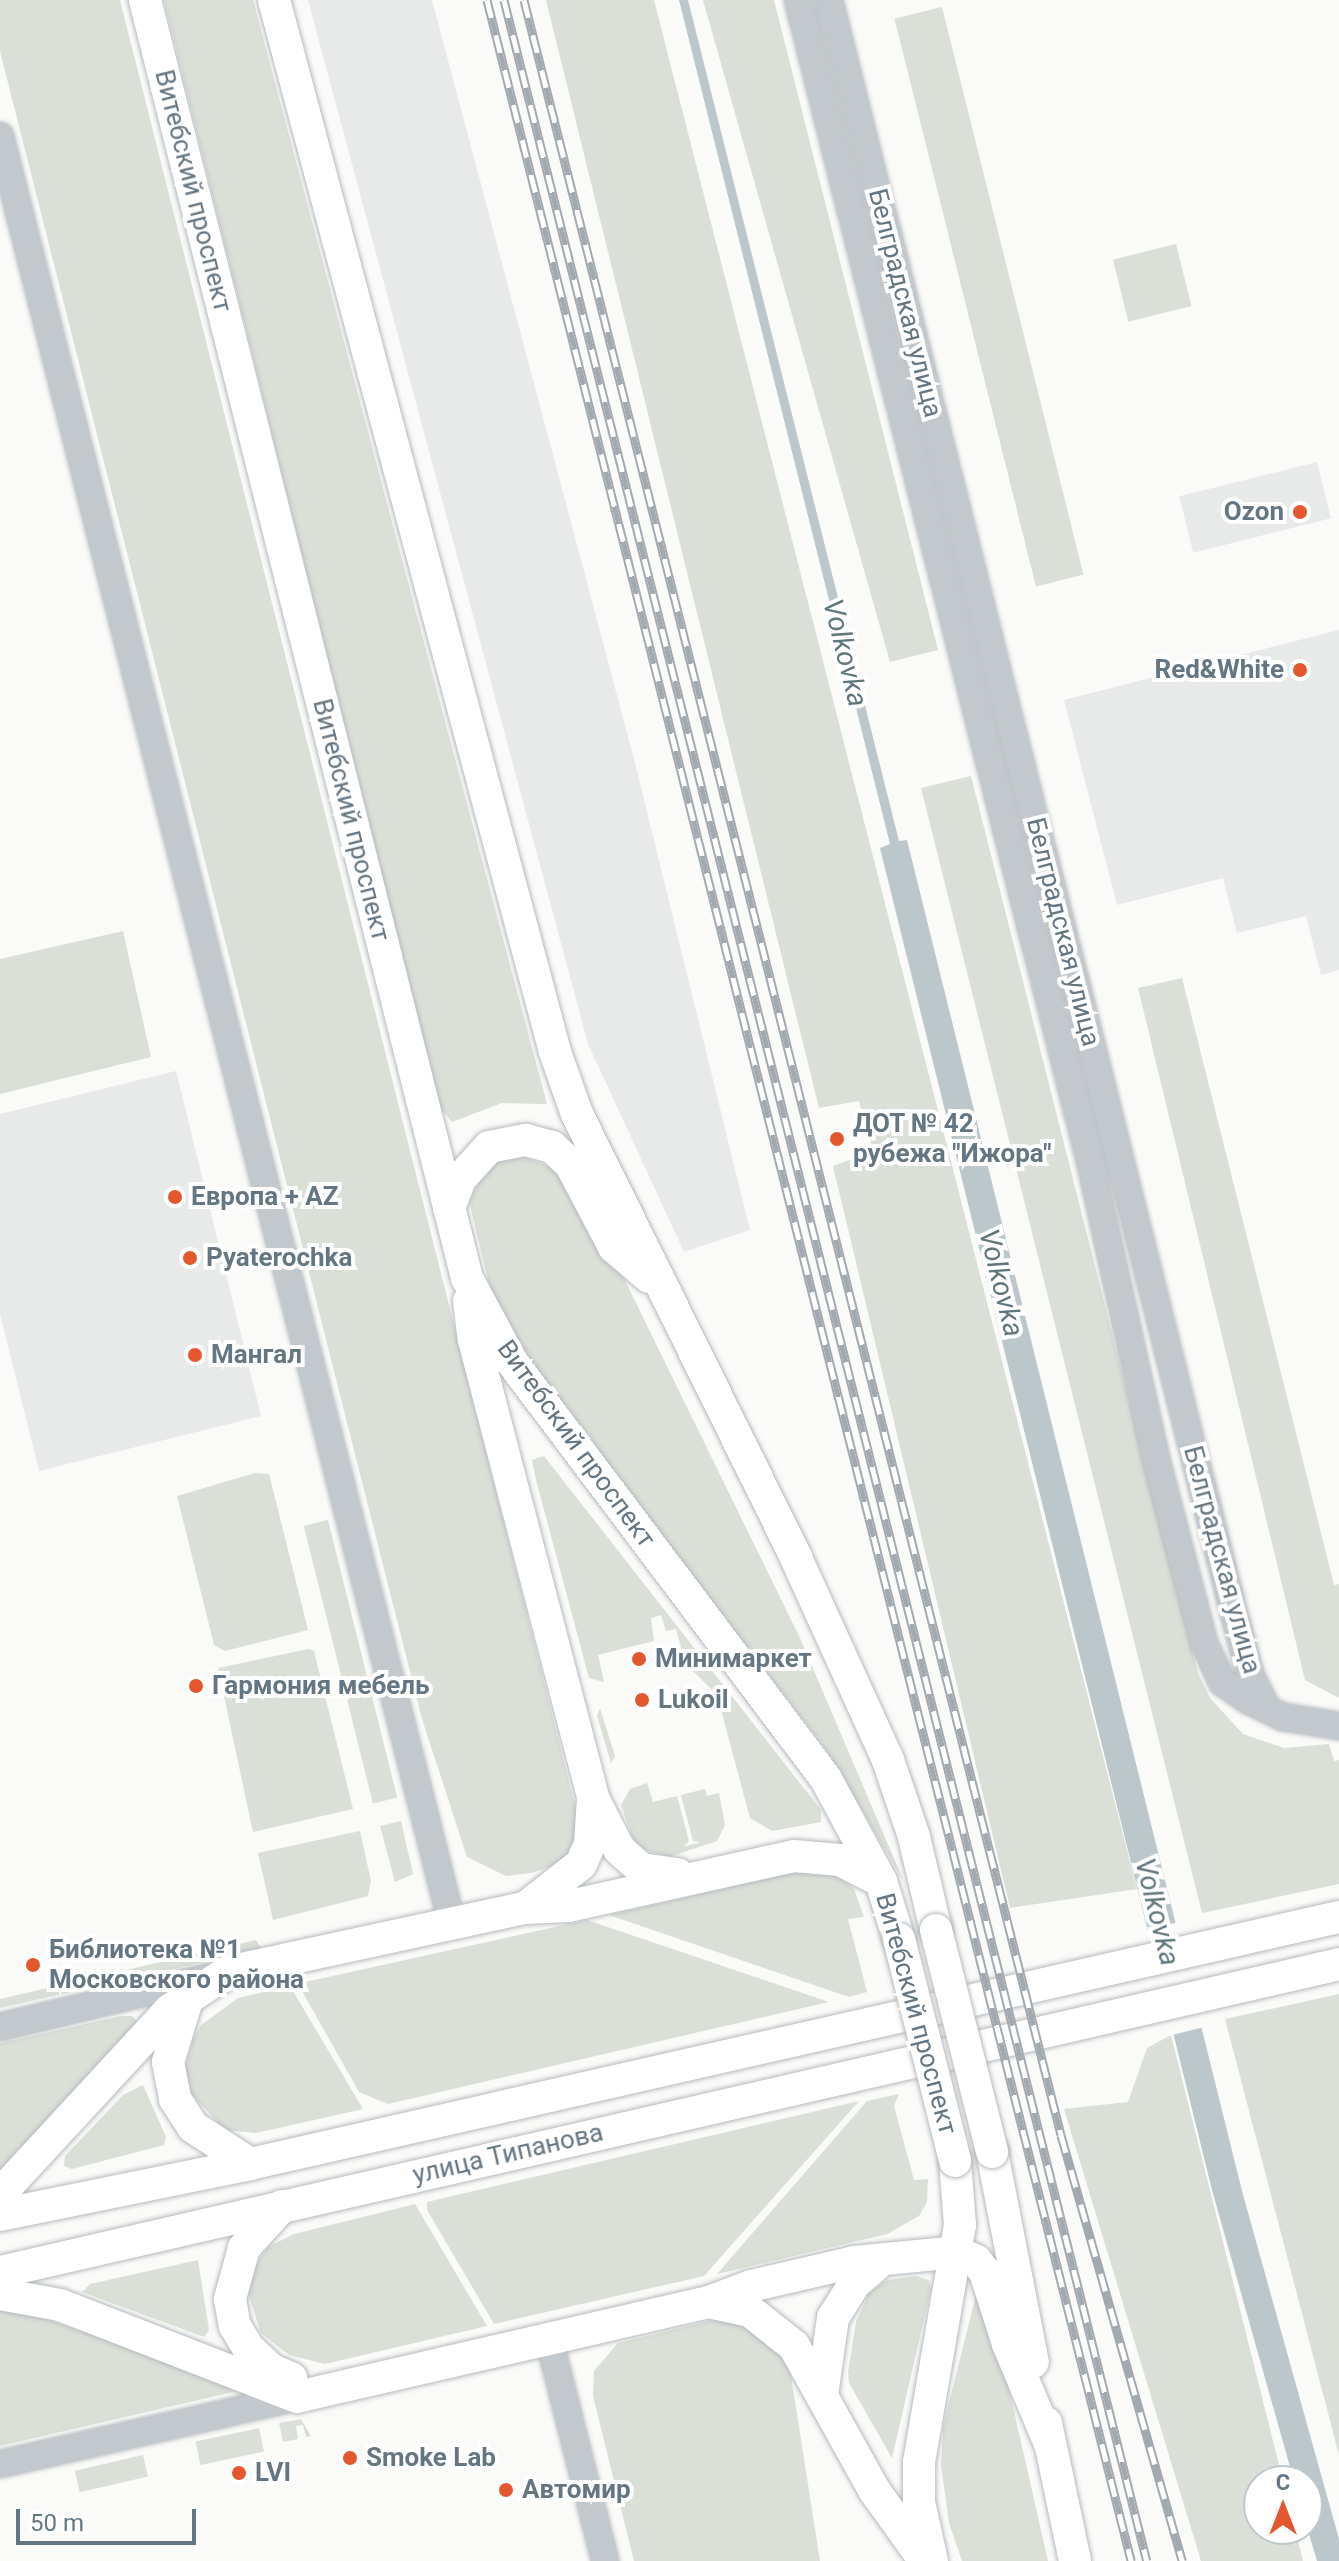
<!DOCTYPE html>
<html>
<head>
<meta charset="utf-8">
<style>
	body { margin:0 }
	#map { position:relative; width:1339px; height:2561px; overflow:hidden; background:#fafaf8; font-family:Roboto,sans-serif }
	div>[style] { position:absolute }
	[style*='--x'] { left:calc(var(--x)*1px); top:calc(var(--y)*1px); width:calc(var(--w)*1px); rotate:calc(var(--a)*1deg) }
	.built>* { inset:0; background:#e8e9e9; transform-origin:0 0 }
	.green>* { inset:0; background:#dadfd7; transform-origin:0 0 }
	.water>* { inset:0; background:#bbc7cb }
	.pier>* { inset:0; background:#fafaf8; transform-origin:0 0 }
	.roads { filter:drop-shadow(0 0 2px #b5babe) drop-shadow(0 0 2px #b5babe) }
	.minor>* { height:26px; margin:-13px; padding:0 13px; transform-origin:13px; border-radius:13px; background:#c3c8cc }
	.major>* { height:32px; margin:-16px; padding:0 16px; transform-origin:16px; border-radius:16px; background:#fff }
	.rail>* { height:9px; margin-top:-4.5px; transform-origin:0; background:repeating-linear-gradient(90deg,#fff 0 18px,#a2aab0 0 36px); box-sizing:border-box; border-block:2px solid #a2aab0 }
	.bridges { filter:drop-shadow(0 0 2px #b5babe) drop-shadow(0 0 2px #b5babe) }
	.major-bridge>* { height:32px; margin:-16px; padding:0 16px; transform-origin:16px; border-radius:16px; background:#fff }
	.dots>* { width:22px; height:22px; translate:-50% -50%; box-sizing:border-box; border:4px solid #fff; border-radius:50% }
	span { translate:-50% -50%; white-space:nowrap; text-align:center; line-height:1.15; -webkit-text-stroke:8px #fff; paint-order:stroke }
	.street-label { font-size:26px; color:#657683 }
	.poi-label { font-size:26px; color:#657683; font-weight:700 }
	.right { translate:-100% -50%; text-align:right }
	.left { translate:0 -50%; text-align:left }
	.water-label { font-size:28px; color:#60757c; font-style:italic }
	.north { position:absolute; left:1243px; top:2465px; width:80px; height:80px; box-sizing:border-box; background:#fff; border:2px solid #c1c8cd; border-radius:50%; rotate:0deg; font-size:22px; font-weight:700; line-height:32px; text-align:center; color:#657683 }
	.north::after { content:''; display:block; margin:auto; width:28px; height:36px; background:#e4572e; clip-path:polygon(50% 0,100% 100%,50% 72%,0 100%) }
	.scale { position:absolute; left:16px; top:2509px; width:180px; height:36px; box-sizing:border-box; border:4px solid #657683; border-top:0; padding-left:10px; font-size:24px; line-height:28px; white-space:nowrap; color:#657683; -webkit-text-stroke:6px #fff; paint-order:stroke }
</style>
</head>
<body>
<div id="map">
	<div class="built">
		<div style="clip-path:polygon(308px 0,432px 0,635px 763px,750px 1230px,684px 1252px,588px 1044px)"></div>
		<div style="left:1317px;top:462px;width:58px;height:142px;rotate:76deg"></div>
		<div style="clip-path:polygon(1339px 630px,1339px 970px,1321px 975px,1306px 916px,1237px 933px,1223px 878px,1117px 905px,1064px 700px)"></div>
		<div style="clip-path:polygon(176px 1071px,261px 1416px,39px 1471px,0 1314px,0 1114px)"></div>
	</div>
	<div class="green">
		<div style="clip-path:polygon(0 0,120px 0,577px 1813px,579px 1842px,560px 1864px,531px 1873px,506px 1876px,467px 1857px,422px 1719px,0 51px)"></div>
		<div style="clip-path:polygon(164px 0,253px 0,547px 1104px,502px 1103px,452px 1122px,440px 1108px)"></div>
		<div style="clip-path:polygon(546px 0,654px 0,1137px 1889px,1010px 1908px,833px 1166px,873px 1151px,859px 1101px,819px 1108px)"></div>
		<div style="clip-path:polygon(703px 0,774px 0,938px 650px,890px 662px)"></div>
		<div style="left:942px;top:7px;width:585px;height:49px;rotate:76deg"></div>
		<div style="left:1176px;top:244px;width:64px;height:65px;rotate:76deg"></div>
		<div style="clip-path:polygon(971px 776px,1198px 1673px,1210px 1698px,1243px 1734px,1284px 1748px,1329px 1744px,1334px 1761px,1339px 1760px,1339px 1884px,1202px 1913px,921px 788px)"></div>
		<div style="clip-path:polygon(123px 931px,151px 1057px,0 1094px,0 959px)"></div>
		<div style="clip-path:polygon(1182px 978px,1334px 1585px,1339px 1584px,1339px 1698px,1305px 1680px,1138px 988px)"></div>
		<div style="clip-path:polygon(516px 1154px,556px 1169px,588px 1205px,800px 1638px,904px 1882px,828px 1752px,517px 1345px,491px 1292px,469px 1201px,488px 1165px)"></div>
		<div style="clip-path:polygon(544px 1456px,821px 1810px,821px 1822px,772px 1831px,750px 1818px,717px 1695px,685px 1663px,676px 1629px,666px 1631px,661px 1615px,651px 1618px,654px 1641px,598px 1655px,604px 1682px,589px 1678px,536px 1480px,532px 1460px)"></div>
		<div style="clip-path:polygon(255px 1473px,269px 1474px,308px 1630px,225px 1651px,214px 1645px,177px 1496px)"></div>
		<div style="left:328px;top:1520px;width:286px;height:25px;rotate:76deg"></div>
		<div style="clip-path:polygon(308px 1649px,314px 1651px,353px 1809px,253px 1832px,218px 1668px)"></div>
		<div style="clip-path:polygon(600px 1708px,615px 1756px,611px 1763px,597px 1716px)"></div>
		<div style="clip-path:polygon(647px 1783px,653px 1802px,677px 1796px,689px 1841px,683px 1847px,701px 1842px,693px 1841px,681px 1795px,705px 1789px,707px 1796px,719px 1793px,725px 1825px,717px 1841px,669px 1857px,636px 1847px,621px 1805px,630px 1789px)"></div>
		<div style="clip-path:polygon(401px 1821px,413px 1874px,395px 1882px,380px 1826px)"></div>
		<div style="clip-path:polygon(360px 1831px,371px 1881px,368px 1896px,273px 1920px,258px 1853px)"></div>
		<div style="clip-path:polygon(800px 1871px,834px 1872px,854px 1889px,864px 1917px,848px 1919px,867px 1992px,849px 1997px,609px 1915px)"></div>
		<div style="clip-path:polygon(587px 1920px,829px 2002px,388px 2104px,359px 2092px,302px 1991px,305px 1982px)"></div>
		<div style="clip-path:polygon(256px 1940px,262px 1949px,0 2008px,0 1999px)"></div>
		<div style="clip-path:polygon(290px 1986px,363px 2109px,256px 2133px,225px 2130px,192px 2095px,185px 2069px,193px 2038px,201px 2025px,238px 1998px)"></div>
		<div style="clip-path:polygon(1339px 1994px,1339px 2455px,1225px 2019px)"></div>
		<div style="clip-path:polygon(121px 2016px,132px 2016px,139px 2023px,0 2172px,0 2043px)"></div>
		<div style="clip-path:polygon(1171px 2035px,1283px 2481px,1259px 2481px,1259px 2529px,1295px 2529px,1303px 2561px,1201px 2561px,1064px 2109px,1128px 2102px,1147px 2048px)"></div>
		<div style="clip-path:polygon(143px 2085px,166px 2137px,164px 2145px,72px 2169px,64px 2166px,65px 2156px,123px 2095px)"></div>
		<div style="clip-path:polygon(899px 2094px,894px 2106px,914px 2180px,928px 2179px,927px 2202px,919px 2216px,887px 2234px,717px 2274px,867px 2101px)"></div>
		<div style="clip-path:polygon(859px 2101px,704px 2276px,494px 2324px,427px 2210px,427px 2202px)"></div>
		<div style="clip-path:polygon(415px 2204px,487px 2326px,325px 2364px,289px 2355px,261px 2333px,248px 2293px,256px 2264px,268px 2247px,294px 2234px)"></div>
		<div style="clip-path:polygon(198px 2260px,209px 2330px,204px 2337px,82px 2292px,90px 2284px)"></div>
		<div style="clip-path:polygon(916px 2276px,929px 2280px,931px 2289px,892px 2458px,849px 2383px,848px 2372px,856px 2322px,869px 2293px,887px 2280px)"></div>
		<div style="clip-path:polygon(978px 2287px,987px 2292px,1048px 2561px,962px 2561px,949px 2523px,941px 2466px,943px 2427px)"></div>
		<div style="clip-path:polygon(0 2308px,35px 2315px,223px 2380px,233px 2392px,0 2446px)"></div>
		<div style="clip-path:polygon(717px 2319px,731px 2319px,758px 2332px,789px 2363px,820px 2561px,634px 2561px,593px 2396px,594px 2371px,618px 2343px)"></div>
		<div style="clip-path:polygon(301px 2419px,311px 2436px,306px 2437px,303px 2425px,296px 2426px,298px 2439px,283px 2442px,279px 2423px)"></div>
		<div style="left:259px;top:2428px;width:24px;height:65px;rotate:78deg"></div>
		<div style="left:143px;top:2455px;width:22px;height:70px;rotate:77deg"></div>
	</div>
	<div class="water">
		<div style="clip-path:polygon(679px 0,688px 0,899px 841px,907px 840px,1242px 2191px,1339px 2539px,1339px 2561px,1317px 2561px,1307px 2527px,1307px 2481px,1294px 2481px,1212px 2190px,880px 848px,890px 844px)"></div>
	</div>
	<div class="pier">
		<div style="left:1179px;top:1922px;width:108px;height:36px;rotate:76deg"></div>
	</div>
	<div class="roads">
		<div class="minor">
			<div style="--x:798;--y:0;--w:1206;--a:75.89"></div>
			<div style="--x:1092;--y:1170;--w:292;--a:77.5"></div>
			<div style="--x:1155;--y:1455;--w:194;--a:75.4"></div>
			<div style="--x:1204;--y:1643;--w:43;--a:65.2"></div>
			<div style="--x:1222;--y:1682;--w:32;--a:35"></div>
			<div style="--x:1248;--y:1700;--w:39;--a:26"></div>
			<div style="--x:1283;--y:1717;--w:57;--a:9.1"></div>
			<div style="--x:829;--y:0;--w:1648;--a:75.91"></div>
			<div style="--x:1230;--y:1598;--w:82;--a:75.1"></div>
			<div style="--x:1251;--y:1677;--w:36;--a:63"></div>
			<div style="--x:0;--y:136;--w:1843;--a:75.81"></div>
			<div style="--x:0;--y:2027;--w:216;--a:-13.4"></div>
			<div style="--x:549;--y:2339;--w:229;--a:75.8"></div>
			<div style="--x:0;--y:2464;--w:304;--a:-12.7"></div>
		</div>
		<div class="major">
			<div style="--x:145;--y:0;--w:1318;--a:75.86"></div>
			<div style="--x:467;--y:1278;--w:95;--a:61.8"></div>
			<div style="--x:512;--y:1362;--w:522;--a:53.02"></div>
			<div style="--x:826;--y:1779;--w:116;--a:61.7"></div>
			<div style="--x:881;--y:1881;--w:61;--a:72.8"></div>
			<div style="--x:274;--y:0;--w:1089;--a:75.04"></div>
			<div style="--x:555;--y:1052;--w:66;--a:70.5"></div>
			<div style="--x:577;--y:1114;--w:495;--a:63.7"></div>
			<div style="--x:796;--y:1558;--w:222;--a:65.5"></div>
			<div style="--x:888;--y:1760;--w:81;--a:71.3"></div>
			<div style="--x:914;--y:1837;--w:96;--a:76.7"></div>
			<div style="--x:449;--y:1208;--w:31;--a:-69"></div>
			<div style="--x:460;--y:1179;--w:43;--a:-47.8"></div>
			<div style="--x:489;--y:1147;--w:38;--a:-11"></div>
			<div style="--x:526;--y:1140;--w:27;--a:15"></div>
			<div style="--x:552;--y:1147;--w:26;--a:43"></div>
			<div style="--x:571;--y:1165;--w:93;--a:62.3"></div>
			<div style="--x:614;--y:1247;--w:46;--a:40.6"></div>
			<div style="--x:469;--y:1301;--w:39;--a:83"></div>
			<div style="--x:474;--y:1340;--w:473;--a:75.4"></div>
			<div style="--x:593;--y:1798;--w:57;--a:63"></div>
			<div style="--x:619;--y:1849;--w:30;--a:42"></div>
			<div style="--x:641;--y:1869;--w:37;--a:8"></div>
			<div style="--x:525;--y:1908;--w:71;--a:-38.2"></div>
			<div style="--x:581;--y:1864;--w:22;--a:-66"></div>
			<div style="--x:590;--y:1844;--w:46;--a:-86.3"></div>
			<div style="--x:187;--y:2000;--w:65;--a:107"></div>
			<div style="--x:168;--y:2062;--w:38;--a:79"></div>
			<div style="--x:175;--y:2099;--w:33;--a:57"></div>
			<div style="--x:193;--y:2127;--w:68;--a:33"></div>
			<div style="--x:992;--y:2152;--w:214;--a:79"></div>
			<div style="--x:0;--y:2194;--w:251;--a:-47.3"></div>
			<div style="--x:170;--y:2010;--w:69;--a:-33.2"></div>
			<div style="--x:228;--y:1972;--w:304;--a:-12.2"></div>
			<div style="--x:525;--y:1908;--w:44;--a:-2.6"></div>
			<div style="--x:569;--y:1906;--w:230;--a:-12.5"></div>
			<div style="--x:794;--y:1856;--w:46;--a:5"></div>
			<div style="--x:840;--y:1860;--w:46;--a:27.1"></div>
			<div style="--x:282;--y:2206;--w:57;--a:132.1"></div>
			<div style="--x:244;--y:2248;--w:53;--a:105.4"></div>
			<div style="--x:230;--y:2299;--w:27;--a:80"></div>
			<div style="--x:235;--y:2326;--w:26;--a:59"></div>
			<div style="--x:248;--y:2348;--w:33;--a:43"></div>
			<div style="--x:272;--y:2370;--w:21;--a:23"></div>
			<div style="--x:0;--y:2215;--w:255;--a:-11.5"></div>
			<div style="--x:250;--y:2164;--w:1117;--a:-12.78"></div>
			<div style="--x:0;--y:2272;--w:1374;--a:-12.95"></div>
			<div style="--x:0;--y:2294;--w:61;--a:10.4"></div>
			<div style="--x:60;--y:2305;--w:254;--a:21.2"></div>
			<div style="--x:297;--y:2397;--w:423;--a:-13"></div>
			<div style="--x:709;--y:2302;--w:45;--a:-20.9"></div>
			<div style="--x:751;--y:2286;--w:106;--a:-13.1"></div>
			<div style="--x:854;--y:2262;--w:103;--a:-5.5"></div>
			<div style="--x:957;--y:2252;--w:21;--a:25"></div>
			<div style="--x:976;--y:2261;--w:14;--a:51"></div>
			<div style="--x:985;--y:2272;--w:76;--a:72.3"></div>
			<div style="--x:1008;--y:2344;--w:108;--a:67.2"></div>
			<div style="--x:709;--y:2302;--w:42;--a:12.4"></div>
			<div style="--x:750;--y:2311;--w:56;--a:38.5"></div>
			<div style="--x:794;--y:2346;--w:165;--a:60.9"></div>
			<div style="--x:874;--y:2490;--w:87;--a:54.3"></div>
			<div style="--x:822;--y:2395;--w:78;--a:-81.9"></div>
			<div style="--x:833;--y:2318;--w:40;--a:-58"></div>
			<div style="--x:854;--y:2284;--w:30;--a:-41"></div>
			<div style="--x:1046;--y:2423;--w:141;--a:78.1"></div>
			<div style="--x:932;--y:2561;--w:60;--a:-102.4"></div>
			<div style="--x:919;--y:2502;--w:40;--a:-90"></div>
			<div style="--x:919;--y:2462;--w:241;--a:-80.2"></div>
			<div style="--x:960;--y:2225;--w:64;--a:-94.5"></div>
		</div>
	</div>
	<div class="rail">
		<div style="--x:487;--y:0;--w:2641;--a:75.88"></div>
		<div style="--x:504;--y:0;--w:2640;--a:75.91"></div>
		<div style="--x:524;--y:0;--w:2201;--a:75.88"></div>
		<div style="--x:1061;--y:2135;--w:443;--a:74.1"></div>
	</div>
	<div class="bridges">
		<div class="major-bridge">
			<div style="--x:936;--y:1930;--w:229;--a:75.8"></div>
			<div style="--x:899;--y:1939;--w:229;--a:75.8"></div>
		</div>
	</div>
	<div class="dots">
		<div style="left:1300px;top:512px;background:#e4572e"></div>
		<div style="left:1300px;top:670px;background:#e4572e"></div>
		<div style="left:837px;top:1139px;background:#e4572e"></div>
		<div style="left:175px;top:1197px;background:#e4572e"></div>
		<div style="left:190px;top:1258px;background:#e4572e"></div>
		<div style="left:195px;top:1355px;background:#e4572e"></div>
		<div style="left:639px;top:1659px;background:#e4572e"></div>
		<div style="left:196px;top:1686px;background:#e4572e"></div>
		<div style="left:642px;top:1700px;background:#e4572e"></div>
		<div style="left:33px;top:1965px;background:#e4572e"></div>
		<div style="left:350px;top:2458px;background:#e4572e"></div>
		<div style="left:239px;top:2473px;background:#e4572e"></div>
		<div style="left:506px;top:2490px;background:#e4572e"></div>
	</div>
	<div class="street-label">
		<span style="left:193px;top:191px;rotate:76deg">Витебский проспект</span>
		<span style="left:905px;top:303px;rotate:76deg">Белградская улица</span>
		<span style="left:351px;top:820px;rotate:76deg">Витебский проспект</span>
		<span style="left:1063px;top:932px;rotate:76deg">Белградская улица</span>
		<span style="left:576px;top:1444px;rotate:54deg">Витебский проспект</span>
		<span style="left:1222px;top:1560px;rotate:75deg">Белградская улица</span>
		<span style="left:916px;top:2014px;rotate:75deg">Витебский проспект</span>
		<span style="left:508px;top:2154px;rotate:-13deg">улица Типанова</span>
	</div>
	<div class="poi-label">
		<span class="right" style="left:1284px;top:512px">Ozon</span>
		<span class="right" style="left:1284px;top:670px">Red&amp;White</span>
		<span class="left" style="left:853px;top:1139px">ДОТ № 42<br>рубежа "Ижора"</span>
		<span class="left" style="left:191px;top:1197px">Европа + AZ</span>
		<span class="left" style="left:206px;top:1258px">Pyaterochka</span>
		<span class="left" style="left:211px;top:1355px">Мангал</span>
		<span class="left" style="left:655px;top:1659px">Минимаркет</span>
		<span class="left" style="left:212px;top:1686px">Гармония мебель</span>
		<span class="left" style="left:658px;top:1700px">Lukoil</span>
		<span class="left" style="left:49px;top:1965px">Библиотека №1<br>Московского района</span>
		<span class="left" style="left:366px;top:2458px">Smoke Lab</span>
		<span class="left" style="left:255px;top:2473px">LVI</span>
		<span class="left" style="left:522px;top:2490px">Автомир</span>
	</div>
	<div class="water-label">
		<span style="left:845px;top:653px;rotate:76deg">Volkovka</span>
		<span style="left:1001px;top:1283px;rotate:76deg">Volkovka</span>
		<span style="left:1157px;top:1912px;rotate:76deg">Volkovka</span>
	</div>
	<div class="north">С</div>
	<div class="scale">50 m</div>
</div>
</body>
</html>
